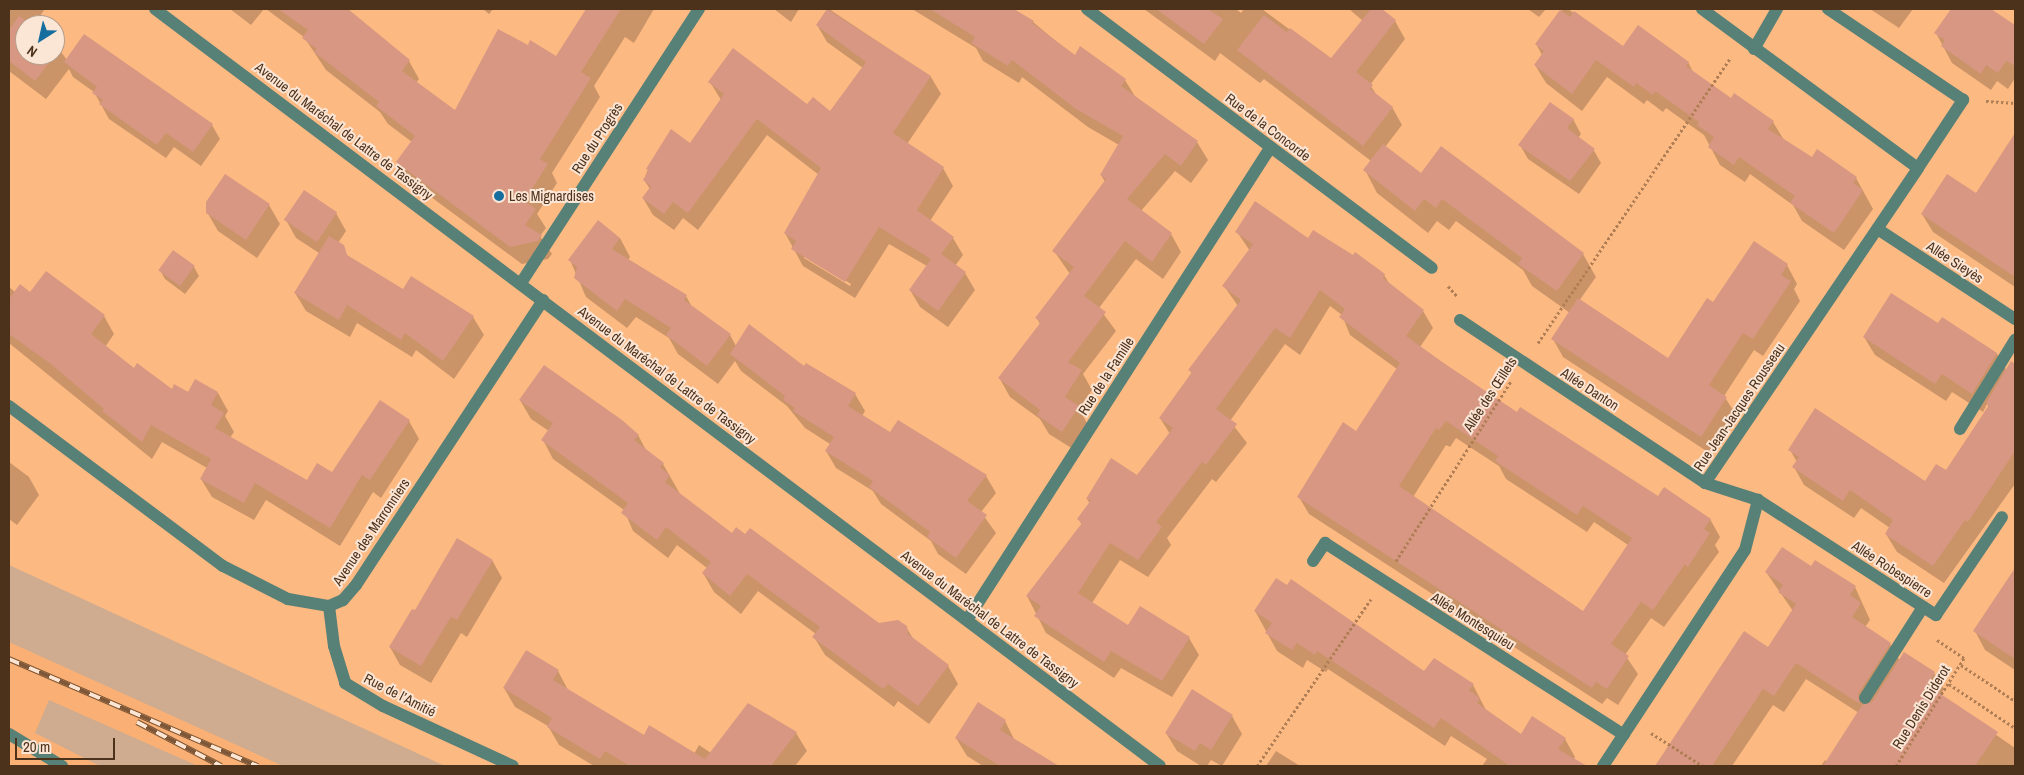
<!DOCTYPE html>
<html>
<head>
<meta charset="utf-8">
<style>
	body { margin:0 }
	#map { position:relative; width:2024px; height:775px; overflow:hidden; background:#fdb982; font-family:"Archivo Narrow",sans-serif }
	div>[style] { position:absolute }
	[style*='--x'] { left:calc(var(--x)*1px); top:calc(var(--y)*1px); width:calc(var(--w)*1px); rotate:calc(var(--a)*1deg) }
	.built>* { inset:0; background:#fab074 }
	.green>* { inset:0; background:#cfab8f }
	.shadow>* { inset:0; background:#0003 }
	.building>* { inset:0; background:#d79782; transform-origin:0 0 }
	.path>* { height:3px; margin-top:-1.5px; transform-origin:0; background:repeating-linear-gradient(90deg,#b07e55 0 2.5px,transparent 0 5px) }
	.minor>* { height:12px; margin:-6px; padding:0 6px; transform-origin:6px; border-radius:6px; background:#578077 }
	.rail>* { height:5.5px; margin-top:-2.75px; transform-origin:0; background:repeating-linear-gradient(90deg,#fbe5d5 0 11px,#7d5737 0 22px); box-sizing:border-box; border-block:1px solid #7d5737 }
	.dots>* { width:14px; height:14px; translate:-50% -50%; box-sizing:border-box; border:2px solid #fbe5d5; border-radius:50% }
	span { translate:-50% -50%; white-space:nowrap; text-align:center; line-height:1.15; -webkit-text-stroke:4px #fbe5d5; paint-order:stroke }
	.street-label { font-size:14px; color:#4d321b }
	.poi-label { font-size:14px; color:#4d321b }
	.left { translate:0 -50%; text-align:left }
	.frame { position:absolute; inset:0; border:10px solid #4d321b; pointer-events:none }
	.north { position:absolute; left:15px; top:15px; width:50px; height:50px; box-sizing:border-box; background:#fbe5d5; border:1px solid #b59d8b; border-radius:50%; rotate:215deg; font-size:14px; font-weight:700; line-height:20px; text-align:center; color:#4d321b }
	.north::after { content:''; display:block; margin:auto; width:18px; height:22px; background:#166e9e; clip-path:polygon(50% 0,100% 100%,50% 72%,0 100%) }
	.scale { position:absolute; left:15px; top:738px; width:100px; height:22px; box-sizing:border-box; border:2px solid #4d321b; border-top:0; padding-left:6px; font-size:15px; line-height:18px; white-space:nowrap; color:#4d321b; -webkit-text-stroke:4px #fbe5d5; paint-order:stroke }
</style>
</head>
<body>
<div id="map">
	<div class="built">
		<div style="clip-path:polygon(9px 568px,434px 766px,9px 766px)"></div>
	</div>
	<div class="green">
		<div style="clip-path:polygon(9px 565px,445px 766px,283px 766px,9px 642px)"></div>
		<div style="clip-path:polygon(49px 700px,198px 766px,100px 766px,35px 733px)"></div>
	</div>
	<div class="shadow">
		<div style="clip-path:polygon(9px 9px,45px 9px,33px 25px,25px 25px,25px 55px,55px 55px,55px 44px,67px 60px,212px 125px,220px 139px,201px 166px,174px 147px,166px 158px,109px 119px,94px 92px,73px 77px,69px 69px,46px 99px,9px 71px)"></div>
		<div style="clip-path:polygon(230px 9px,264px 9px,251px 25px)"></div>
		<div style="clip-path:polygon(266px 9px,344px 9px,409px 61px,419px 79px,416px 83px,455px 112px,528px 46px,556px 58px,587px 9px,654px 9px,634px 43px,625px 37px,594px 86px,600px 97px,552px 173px,557px 183px,537px 214px,546px 228px,540px 236px,552px 254px,548px 259px,522px 264px,408px 180px,397px 162px,412px 142px,388px 124px,380px 112px,326px 70px,304px 37px)"></div>
		<div style="clip-path:polygon(483px 9px,493px 9px,489px 14px)"></div>
		<div style="clip-path:polygon(774px 9px,799px 9px,791px 22px)"></div>
		<div style="clip-path:polygon(evenodd,829px 9px,931px 77px,941px 94px,907px 144px,943px 168px,953px 186px,930px 221px,953px 238px,963px 255px,955px 266px,965px 273px,975px 290px,948px 327px,920px 307px,910px 290px,927px 266px,889px 244px,855px 298px,803px 266px,785px 233px,819px 175px,767px 135px,698px 230px,683px 218px,674px 230px,653px 215px,643px 198px,650px 189px,644px 180px,648px 169px,690px 145px,721px 100px,710px 82px,831px 113px,863px 68px,827px 42px,817px 25px,829px 9px,804px 255px,851px 284px,850px 286px,804px 258px,804px 255px)"></div>
		<div style="clip-path:polygon(912px 9px,1011px 9px,1033px 22px,1075px 57px,1125px 80px,1136px 98px,1197px 142px,1208px 160px,1191px 183px,1175px 171px,1141px 211px,1171px 234px,1181px 252px,1163px 279px,1136px 259px,1099px 308px,1116px 331px,1083px 374px,1092px 390px,1079px 409px,1088px 425px,1073px 449px,1049px 434px,1040px 419px,1010px 397px,1000px 379px,1040px 324px,1037px 318px,1070px 274px,1054px 251px,1105px 182px,1101px 175px,1119px 145px,1088px 127px,1022px 77px,1019px 83px,983px 61px,976px 48px)"></div>
		<div style="clip-path:polygon(1144px 9px,1236px 9px,1241px 13px,1244px 9px,1262px 9px,1331px 60px,1363px 21px,1349px 9px,1381px 9px,1395px 21px,1405px 39px,1370px 85px,1378px 97px,1392px 107px,1402px 125px,1385px 147px,1422px 174px,1583px 254px,1596px 277px,1579px 301px,1668px 360px,1714px 303px,1787px 265px,1797px 284px,1794px 289px,1800px 301px,1763px 356px,1754px 350px,1724px 396px,1737px 416px,1711px 454px,1563px 357px,1553px 339px,1570px 313px,1532px 286px,1523px 270px,1456px 221px,1449px 230px,1437px 221px,1428px 233px,1377px 193px,1365px 170px,1371px 161px,1264px 79px,1260px 83px,1220px 53px,1215px 61px)"></div>
		<div style="clip-path:polygon(1528px 9px,1546px 9px,1539px 17px)"></div>
		<div style="clip-path:polygon(1563px 9px,1568px 9px,1623px 47px,1688px 62px,1694px 74px,1731px 99px,1773px 122px,1784px 140px,1812px 159px,1856px 178px,1873px 209px,1844px 250px,1802px 221px,1793px 205px,1750px 174px,1745px 182px,1720px 165px,1704px 135px,1666px 108px,1663px 112px,1647px 100px,1644px 104px,1607px 77px,1582px 111px,1546px 83px,1535px 65px,1542px 55px,1536px 44px)"></div>
		<div style="clip-path:polygon(1870px 9px,1913px 9px,1899px 28px)"></div>
		<div style="clip-path:polygon(1952px 9px,1968px 9px,1975px 14px,1978px 9px,1988px 9px,2015px 26px,2015px 78px,2008px 89px,1997px 81px,1991px 90px,1952px 63px,1936px 33px)"></div>
		<div style="clip-path:polygon(1573px 119px,1581px 134px,1578px 138px,1593px 149px,1601px 163px,1579px 194px,1528px 159px,1520px 145px)"></div>
		<div style="clip-path:polygon(226px 175px,269px 205px,280px 224px,257px 258px,218px 231px,207px 212px)"></div>
		<div style="clip-path:polygon(1983px 183px,2015px 205px,2015px 287px,1933px 232px,1922px 214px,1976px 194px)"></div>
		<div style="clip-path:polygon(336px 213px,346px 231px,338px 243px,350px 259px,403px 291px,412px 278px,473px 317px,484px 335px,454px 379px,416px 350px,412px 357px,357px 323px,350px 337px,306px 311px,295px 293px,319px 253px,296px 238px,286px 220px)"></div>
		<div style="clip-path:polygon(evenodd,1237px 232px,1308px 240px,1384px 275px,1390px 285px,1423px 311px,1433px 328px,1420px 347px,1517px 414px,1658px 498px,1710px 519px,1720px 537px,1715px 545px,1719px 552px,1664px 627px,1651px 618px,1625px 655px,1638px 674px,1618px 705px,1607px 698px,1602px 704px,1309px 514px,1299px 497px,1356px 433px,1397px 369px,1350px 335px,1342px 315px,1330px 306px,1300px 355px,1285px 344px,1230px 421px,1247px 443px,1216px 482px,1212px 479px,1167px 538px,1171px 545px,1148px 577px,1120px 560px,1092px 603px,1128px 626px,1189px 638px,1199px 655px,1172px 697px,1121px 668px,1114px 678px,1046px 633px,1027px 596px,1082px 525px,1079px 520px,1090px 504px,1087px 499px,1137px 477px,1170px 434px,1160px 418px,1192px 374px,1190px 370px,1238px 306px,1224px 286px,1250px 251px,1237px 232px,1456px 438px,1499px 466px,1506px 479px,1587px 532px,1594px 522px,1628px 545px,1583px 613px,1413px 497px,1446px 445px,1450px 447px,1456px 438px)"></div>
		<div style="clip-path:polygon(620px 238px,630px 257px,628px 260px,686px 296px,692px 307px,730px 335px,736px 346px,805px 368px,855px 394px,865px 411px,862px 416px,890px 434px,986px 476px,996px 493px,981px 512px,996px 533px,966px 574px,938px 554px,931px 541px,881px 504px,873px 491px,836px 468px,826px 451px,830px 444px,805px 428px,787px 406px,741px 371px,735px 361px,718px 384px,678px 354px,669px 338px,636px 317px,627px 328px,586px 297px,570px 260px)"></div>
		<div style="clip-path:polygon(194px 267px,199px 276px,185px 294px,165px 279px,160px 270px)"></div>
		<div style="clip-path:polygon(9px 287px,15px 292px,104px 316px,114px 334px,105px 347px,135px 369px,172px 391px,218px 393px,228px 411px,225px 416px,234px 432px,230px 438px,307px 481px,332px 474px,409px 421px,419px 439px,381px 498px,373px 492px,340px 546px,266px 500px,254px 520px,212px 497px,201px 479px,207px 468px,162px 442px,152px 459px,9px 343px)"></div>
		<div style="clip-path:polygon(1942px 319px,1997px 354px,2007px 371px,2012px 363px,2015px 365px,2015px 484px,1944px 583px,1897px 552px,1886px 534px,1890px 528px,1861px 508px,1854px 518px,1804px 485px,1794px 467px,1797px 462px,1790px 450px,1925px 482px,1946px 471px,1989px 407px,1987px 404px,1983px 412px,1952px 392px,1946px 401px,1875px 355px,1864px 337px,1939px 324px)"></div>
		<div style="clip-path:polygon(520px 400px,638px 435px,647px 452px,663px 464px,680px 494px,732px 535px,879px 624px,906px 627px,914px 640px,948px 666px,958px 684px,929px 724px,898px 701px,894px 707px,825px 655px,814px 637px,816px 634px,758px 591px,741px 614px,714px 592px,703px 573px,707px 568px,677px 545px,668px 558px,633px 531px,624px 510px,553px 459px,543px 440px,549px 431px,531px 419px)"></div>
		<div style="clip-path:polygon(9px 462px,29px 477px,39px 495px,17px 525px,9px 519px)"></div>
		<div style="clip-path:polygon(492px 560px,502px 578px,467px 637px,461px 633px,431px 683px,400px 665px,390px 647px,415px 612px)"></div>
		<div style="clip-path:polygon(1811px 568px,1855px 587px,1870px 620px,1865px 627px,1890px 644px,1900px 661px,1934px 673px,1944px 689px,1940px 696px,2015px 748px,2015px 766px,1821px 766px,1825px 760px,1827px 762px,1859px 713px,1806px 679px,1784px 712px,1773px 705px,1732px 766px,1656px 766px,1744px 633px,1769px 649px,1793px 611px,1766px 572px)"></div>
		<div style="clip-path:polygon(2015px 570px,2015px 670px,1985px 650px,1975px 631px)"></div>
		<div style="clip-path:polygon(1255px 611px,1425px 673px,1473px 685px,1487px 712px,1521px 736px,1565px 739px,1575px 757px,1571px 766px,1482px 766px,1487px 759px,1451px 736px,1445px 746px,1328px 669px,1326px 672px,1307px 660px,1303px 668px,1277px 651px)"></div>
		<div style="clip-path:polygon(558px 671px,568px 690px,644px 736px,694px 754px,699px 745px,711px 753px,796px 733px,807px 751px,795px 766px,594px 766px,559px 745px,548px 726px,515px 707px,504px 688px)"></div>
		<div style="clip-path:polygon(1232px 716px,1242px 734px,1222px 766px,1211px 760px,1207px 766px,1201px 766px,1177px 751px,1166px 733px)"></div>
		<div style="clip-path:polygon(1005px 721px,1015px 741px,1057px 766px,983px 766px,967px 756px,956px 738px)"></div>
		<div style="clip-path:polygon(1276px 751px,1300px 766px,1266px 766px)"></div>
	</div>
	<div class="building">
		<div style="clip-path:polygon(278px 9px,348px 9px,410px 60px,402px 71px,455px 110px,498px 29px,528px 45px,530px 40px,556px 56px,586px 9px,621px 9px,581px 72px,591px 78px,540px 159px,548px 164px,524px 201px,536px 209px,525px 225px,542px 235px,538px 241px,510px 247px,396px 162px,415px 136px,376px 106px,379px 102px,314px 52px,317px 49px,302px 38px,308px 30px)"></div>
		<div style="clip-path:polygon(827px 9px,931px 76px,893px 133px,944px 167px,917px 210px,954px 237px,941px 254px,966px 272px,938px 311px,909px 290px,931px 259px,879px 227px,845px 282px,791px 249px,796px 241px,784px 233px,821px 168px,757px 119px,688px 213px,673px 202px,664px 214px,642px 198px,651px 186px,643px 180px,649px 170px,646px 169px,671px 129px,690px 143px,724px 94px,708px 82px,733px 48px,807px 104px,813px 97px,830px 111px,866px 62px,816px 25px)"></div>
		<div style="clip-path:polygon(930px 9px,1014px 9px,1034px 21px,1032px 23px,1075px 55px,1080px 46px,1126px 79px,1121px 86px,1198px 141px,1181px 166px,1165px 154px,1127px 199px,1172px 233px,1152px 262px,1125px 241px,1084px 296px,1106px 312px,1068px 362px,1082px 370px,1065px 397px,1079px 406px,1062px 432px,1037px 415px,1040px 410px,998px 378px,1041px 322px,1035px 318px,1074px 267px,1052px 251px,1106px 179px,1100px 175px,1123px 136px,1076px 109px,1012px 60px,1008px 66px,971px 43px,975px 37px)"></div>
		<div style="clip-path:polygon(1156px 9px,1208px 9px,1223px 19px,1204px 44px)"></div>
		<div style="clip-path:polygon(1371px 9px,1382px 9px,1396px 20px,1356px 72px,1373px 85px,1370px 89px,1393px 107px,1363px 146px,1237px 50px,1264px 15px,1287px 32px,1290px 28px,1331px 58px)"></div>
		<div style="clip-path:polygon(1951px 9px,1991px 9px,2015px 25px,2015px 66px,2006px 61px,1998px 73px,1986px 65px,1981px 74px,1941px 46px,1945px 40px,1934px 33px)"></div>
		<div style="clip-path:polygon(1560px 10px,1570px 17px,1574px 11px,1623px 46px,1638px 25px,1689px 62px,1686px 66px,1731px 98px,1734px 93px,1774px 121px,1768px 129px,1812px 157px,1817px 149px,1857px 177px,1853px 183px,1863px 190px,1841px 223px,1834px 233px,1790px 203px,1795px 196px,1739px 157px,1734px 165px,1708px 147px,1714px 137px,1697px 125px,1699px 122px,1655px 91px,1653px 95px,1636px 83px,1634px 87px,1596px 60px,1572px 94px,1534px 65px,1544px 51px,1535px 44px)"></div>
		<div style="clip-path:polygon(19px 16px,32px 25px,25px 25px,25px 55px,55px 55px,55px 43px,61px 47px,35px 81px,9px 61px,9px 30px)"></div>
		<div style="clip-path:polygon(84px 34px,213px 124px,193px 152px,166px 133px,157px 145px,99px 104px,103px 100px,92px 93px,97px 87px,64px 62px)"></div>
		<div style="clip-path:polygon(1550px 102px,1574px 119px,1567px 128px,1595px 149px,1570px 181px,1518px 145px)"></div>
		<div style="clip-path:polygon(2015px 133px,2015px 277px,1921px 214px,1947px 174px,1976px 193px)"></div>
		<div style="clip-path:polygon(1383px 144px,1421px 173px,1441px 146px,1584px 253px,1557px 291px,1518px 264px,1522px 258px,1442px 199px,1436px 208px,1424px 199px,1415px 211px,1363px 170px)"></div>
		<div style="clip-path:polygon(225px 174px,270px 204px,246px 240px,206px 213px,206px 202px)"></div>
		<div style="left:304px;top:190px;width:40px;height:36px;rotate:34deg"></div>
		<div style="clip-path:polygon(evenodd,1255px 201px,1308px 238px,1313px 230px,1353px 255px,1355px 252px,1385px 274px,1383px 278px,1424px 310px,1406px 336px,1445px 364px,1517px 412px,1520px 407px,1658px 496px,1664px 487px,1711px 519px,1704px 529px,1710px 533px,1688px 567px,1685px 564px,1653px 610px,1641px 602px,1611px 644px,1629px 656px,1607px 689px,1596px 682px,1592px 688px,1297px 497px,1343px 422px,1356px 431px,1400px 363px,1339px 317px,1345px 309px,1320px 290px,1290px 338px,1275px 328px,1216px 409px,1237px 424px,1206px 465px,1202px 462px,1156px 522px,1162px 527px,1138px 560px,1110px 543px,1078px 593px,1128px 625px,1140px 606px,1190px 637px,1162px 681px,1111px 651px,1104px 662px,1034px 616px,1041px 606px,1026px 596px,1082px 523px,1077px 519px,1091px 500px,1086px 499px,1111px 458px,1137px 475px,1173px 428px,1159px 418px,1192px 372px,1188px 370px,1241px 300px,1222px 286px,1253px 244px,1235px 232px,1255px 201px,1446px 421px,1498px 456px,1495px 461px,1577px 515px,1583px 506px,1632px 538px,1583px 611px,1399px 486px,1436px 428px,1439px 430px,1446px 421px)"></div>
		<div style="clip-path:polygon(598px 220px,620px 238px,612px 249px,687px 295px,684px 300px,731px 334px,707px 366px,666px 335px,671px 328px,625px 299px,617px 311px,574px 278px,577px 267px,568px 260px)"></div>
		<div style="clip-path:polygon(329px 236px,344px 245px,347px 255px,403px 289px,411px 276px,474px 316px,443px 361px,405px 333px,401px 340px,347px 305px,339px 320px,294px 293px)"></div>
		<div style="clip-path:polygon(1754px 241px,1788px 264px,1781px 275px,1791px 281px,1753px 339px,1743px 333px,1709px 385px,1727px 397px,1701px 437px,1551px 339px,1578px 298px,1668px 358px,1707px 298px,1713px 302px)"></div>
		<div style="left:173px;top:250px;width:27px;height:25px;rotate:36deg"></div>
		<div style="clip-path:polygon(46px 271px,105px 315px,91px 334px,134px 368px,137px 363px,172px 389px,174px 384px,188px 392px,195px 379px,218px 392px,211px 405px,224px 413px,215px 428px,307px 480px,317px 463px,332px 472px,380px 400px,410px 420px,370px 480px,362px 475px,330px 528px,255px 483px,244px 503px,200px 479px,211px 459px,151px 425px,142px 442px,102px 411px,104px 409px,51px 364px,9px 334px,9px 299px,20px 284px,30px 292px)"></div>
		<div style="clip-path:polygon(1891px 293px,1938px 323px,1942px 317px,1997px 353px,1972px 394px,1942px 374px,1935px 384px,1863px 337px)"></div>
		<div style="clip-path:polygon(749px 324px,804px 366px,806px 363px,856px 393px,848px 406px,890px 432px,898px 420px,987px 475px,967px 501px,987px 515px,956px 558px,927px 537px,930px 532px,869px 487px,873px 481px,825px 451px,834px 437px,793px 411px,795px 408px,783px 400px,785px 396px,730px 354px)"></div>
		<div style="clip-path:polygon(2011px 361px,2015px 364px,2015px 451px,1968px 522px,1965px 520px,1933px 566px,1885px 534px,1893px 520px,1850px 490px,1843px 501px,1792px 467px,1799px 457px,1788px 450px,1815px 408px,1925px 481px,1936px 464px,1946px 470px,1989px 405px,1986px 403px)"></div>
		<div style="clip-path:polygon(544px 365px,622px 420px,639px 435px,634px 440px,664px 463px,660px 467px,670px 475px,665px 482px,732px 533px,736px 527px,745px 534px,750px 528px,879px 623px,898px 620px,907px 626px,908px 634px,949px 665px,918px 706px,888px 684px,883px 689px,812px 637px,820px 627px,747px 574px,730px 596px,702px 573px,711px 562px,666px 527px,657px 540px,621px 513px,628px 503px,541px 440px,553px 423px,519px 400px)"></div>
		<div style="clip-path:polygon(457px 538px,493px 560px,457px 620px,451px 617px,421px 666px,389px 647px,412px 609px,415px 610px)"></div>
		<div style="clip-path:polygon(1782px 547px,1811px 566px,1815px 560px,1856px 586px,1850px 595px,1861px 603px,1852px 617px,1891px 643px,1858px 694px,1860px 704px,1796px 663px,1774px 696px,1763px 689px,1712px 766px,1655px 766px,1744px 631px,1768px 647px,1796px 604px,1778px 592px,1783px 585px,1765px 572px)"></div>
		<div style="clip-path:polygon(2015px 568px,2015px 659px,1973px 631px)"></div>
		<div style="clip-path:polygon(1276px 578px,1287px 585px,1291px 579px,1424px 671px,1434px 658px,1474px 684px,1469px 690px,1480px 698px,1477px 703px,1521px 734px,1532px 716px,1566px 738px,1558px 749px,1587px 766px,1510px 766px,1441px 718px,1434px 728px,1317px 651px,1315px 655px,1297px 643px,1292px 650px,1265px 633px,1272px 623px,1254px 611px)"></div>
		<div style="clip-path:polygon(526px 650px,559px 670px,553px 680px,644px 735px,649px 725px,705px 759px,748px 703px,797px 732px,771px 766px,630px 766px,605px 751px,600px 759px,547px 727px,552px 718px,503px 688px)"></div>
		<div style="clip-path:polygon(1904px 652px,1935px 672px,1927px 685px,1998px 732px,1975px 766px,1823px 766px,1862px 705px,1872px 702px)"></div>
		<div style="clip-path:polygon(1192px 689px,1233px 715px,1211px 750px,1200px 743px,1195px 751px,1165px 733px)"></div>
		<div style="clip-path:polygon(978px 702px,1006px 720px,1000px 730px,1059px 766px,1000px 766px,955px 738px)"></div>
	</div>
	<div class="path">
		<div style="--x:1986;--y:101;--w:29;--a:4"></div>
		<div style="--x:1448;--y:286;--w:13;--a:48"></div>
		<div style="--x:1538;--y:343;--w:344;--a:-56"></div>
		<div style="--x:1396;--y:561;--w:214;--a:-57.4"></div>
		<div style="--x:1961;--y:665;--w:65;--a:33.7"></div>
		<div style="--x:1949;--y:684;--w:79;--a:33.7"></div>
		<div style="--x:1651;--y:733;--w:62;--a:32.4"></div>
		<div style="--x:1257;--y:766;--w:202;--a:-55.7"></div>
		<div style="--x:1896;--y:766;--w:128;--a:-57.8"></div>
		<div style="--x:1964;--y:658;--w:34;--a:-146"></div>
	</div>
	<div class="minor">
		<div style="--x:155;--y:9;--w:1258;--a:36.99"></div>
		<div style="--x:1087;--y:9;--w:431;--a:36.9"></div>
		<div style="--x:1702;--y:9;--w:268;--a:36.4"></div>
		<div style="--x:1918;--y:168;--w:82;--a:-56.5"></div>
		<div style="--x:1963;--y:100;--w:163;--a:-146"></div>
		<div style="--x:1754;--y:49;--w:46;--a:-60.1"></div>
		<div style="--x:1879;--y:230;--w:163;--a:33.2"></div>
		<div style="--x:521;--y:283;--w:327;--a:-57"></div>
		<div style="--x:1460;--y:320;--w:294;--a:33.6"></div>
		<div style="--x:9;--y:406;--w:267;--a:36.8"></div>
		<div style="--x:223;--y:566;--w:73;--a:26.9"></div>
		<div style="--x:288;--y:599;--w:42;--a:9.7"></div>
		<div style="--x:329;--y:606;--w:15;--a:-23"></div>
		<div style="--x:343;--y:600;--w:20;--a:-49"></div>
		<div style="--x:356;--y:585;--w:341;--a:-56.7"></div>
		<div style="--x:1960;--y:429;--w:105;--a:-58.3"></div>
		<div style="--x:1758;--y:500;--w:212;--a:32.9"></div>
		<div style="--x:1936;--y:615;--w:118;--a:-56"></div>
		<div style="--x:1313;--y:561;--w:22;--a:-56"></div>
		<div style="--x:1325;--y:543;--w:355;--a:32.7"></div>
		<div style="--x:329;--y:606;--w:40;--a:82.9"></div>
		<div style="--x:334;--y:646;--w:39;--a:73"></div>
		<div style="--x:345;--y:683;--w:44;--a:31.2"></div>
		<div style="--x:383;--y:706;--w:143;--a:24.8"></div>
		<div style="--x:967;--y:620;--w:561;--a:-57.3"></div>
		<div style="--x:1865;--y:698;--w:108;--a:-57.5"></div>
		<div style="--x:9;--y:734;--w:62;--a:31.1"></div>
		<div style="--x:1603;--y:766;--w:258;--a:-56.7"></div>
		<div style="--x:1745;--y:550;--w:52;--a:-75.4"></div>
		<div style="--x:1758;--y:500;--w:56;--a:-162.2"></div>
		<div style="--x:1705;--y:483;--w:380;--a:-55.9"></div>
	</div>
	<div class="rail">
		<div style="--x:9;--y:659;--w:271;--a:23.3"></div>
		<div style="--x:137;--y:722;--w:95;--a:27.6"></div>
	</div>
	<div class="dots">
		<div style="left:499px;top:196px;background:#166e9e"></div>
	</div>
	<div class="street-label">
		<span style="left:1268px;top:127px;rotate:37deg">Rue de la Concorde</span>
		<span style="left:344px;top:131px;rotate:37deg">Avenue du Maréchal de Lattre de Tassigny</span>
		<span style="left:597px;top:138px;rotate:-57deg">Rue du Progrès</span>
		<span style="left:1955px;top:262px;rotate:33deg">Allée Sieyès</span>
		<span style="left:667px;top:375px;rotate:37deg">Avenue du Maréchal de Lattre de Tassigny</span>
		<span style="left:1106px;top:376px;rotate:-57deg">Rue de la Famille</span>
		<span style="left:1590px;top:389px;rotate:33deg">Allée Danton</span>
		<span style="left:1490px;top:394px;rotate:-57deg">Allée des Œillets</span>
		<span style="left:1739px;top:407px;rotate:-56deg">Rue Jean-Jacques Rousseau</span>
		<span style="left:371px;top:532px;rotate:-56deg">Avenue des Marronniers</span>
		<span style="left:1892px;top:569px;rotate:33deg">Allée Robespierre</span>
		<span style="left:990px;top:619px;rotate:37deg">Avenue du Maréchal de Lattre de Tassigny</span>
		<span style="left:1473px;top:621px;rotate:32deg">Allée Montesquieu</span>
		<span style="left:400px;top:695px;rotate:27deg">Rue de l’Amitié</span>
		<span style="left:1921px;top:707px;rotate:-58deg">Rue Denis Diderot</span>
	</div>
	<div class="poi-label">
		<span class="left" style="left:509px;top:196px">Les Mignardises</span>
	</div>
	<div class="frame"></div>
	<div class="north">N</div>
	<div class="scale">20 m</div>
</div>
</body>
</html>
